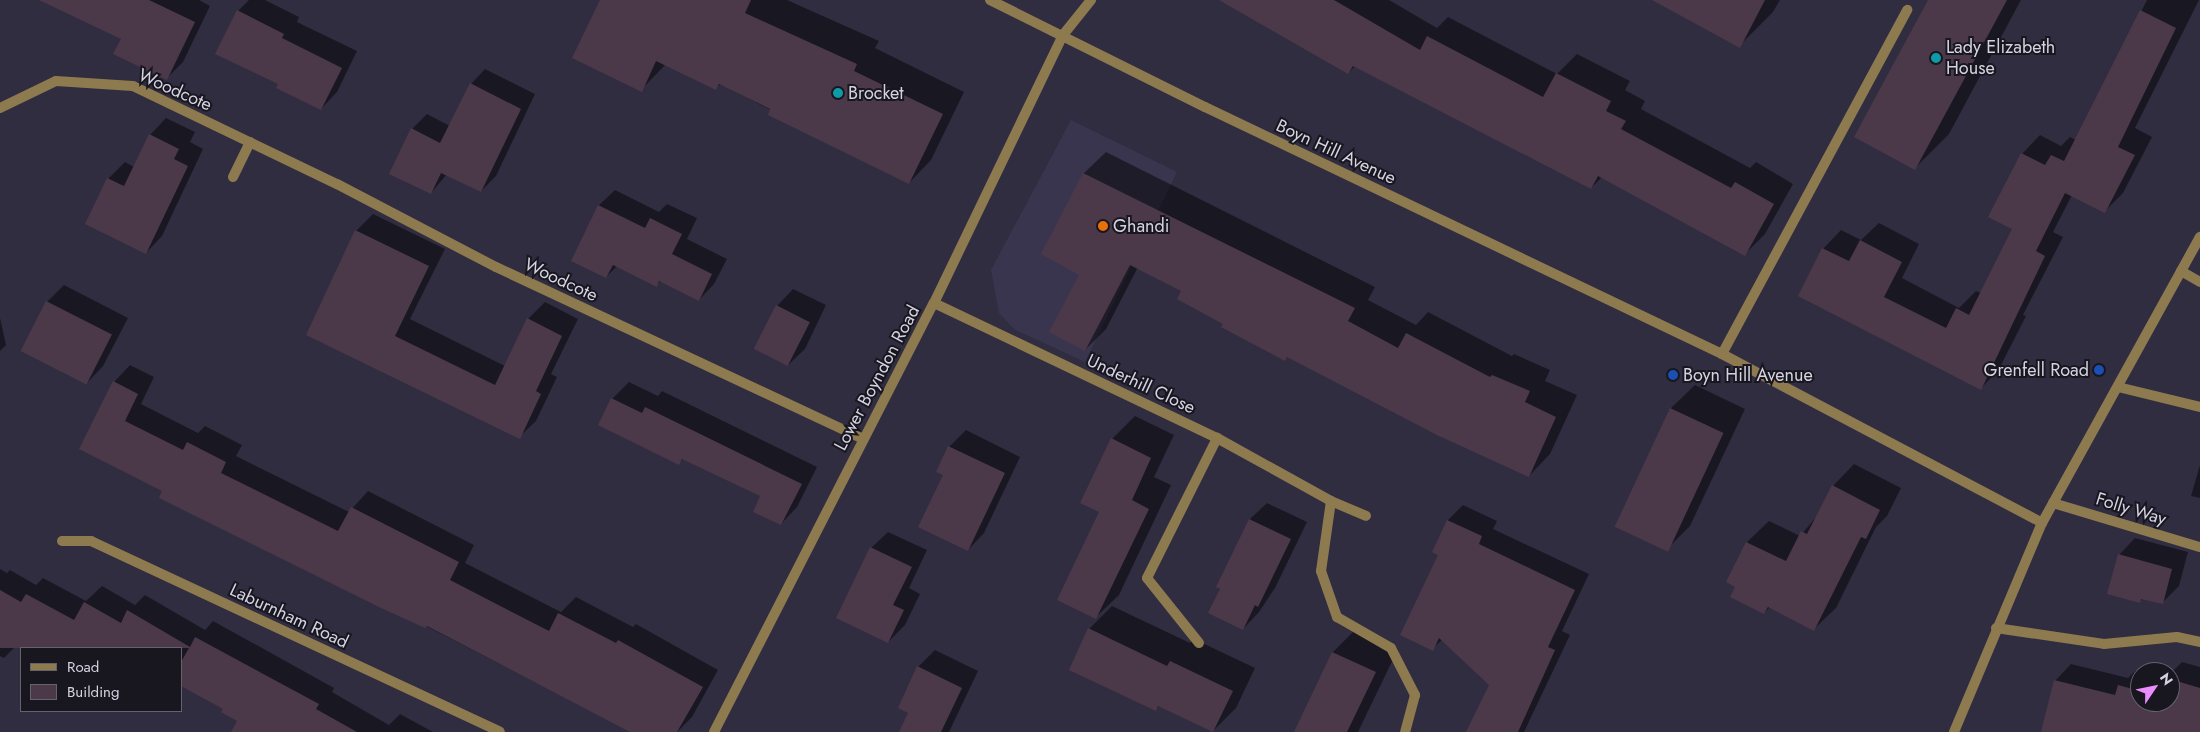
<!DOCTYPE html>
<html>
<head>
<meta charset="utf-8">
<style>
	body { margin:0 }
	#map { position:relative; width:2200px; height:732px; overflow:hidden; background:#302d41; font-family:Jost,sans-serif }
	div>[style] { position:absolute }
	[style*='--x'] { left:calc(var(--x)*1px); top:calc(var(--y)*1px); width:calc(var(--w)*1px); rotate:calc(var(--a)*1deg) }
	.built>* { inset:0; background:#3a354f }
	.shadow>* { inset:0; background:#0007 }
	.building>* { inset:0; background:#4b394a; transform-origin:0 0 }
	.service>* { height:10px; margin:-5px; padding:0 5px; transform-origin:5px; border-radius:5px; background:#8e7a4f }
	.minor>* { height:10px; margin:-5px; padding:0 5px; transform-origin:5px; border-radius:5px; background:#8e7a4f }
	.tertiary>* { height:10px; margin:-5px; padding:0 5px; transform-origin:5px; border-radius:5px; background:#8e7a4f }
	.dots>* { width:14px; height:14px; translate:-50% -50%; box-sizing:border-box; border:2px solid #181720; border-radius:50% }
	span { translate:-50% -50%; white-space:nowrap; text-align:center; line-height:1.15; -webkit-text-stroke:4px #181720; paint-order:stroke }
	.poi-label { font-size:18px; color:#d5d3e1 }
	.left { translate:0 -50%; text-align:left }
	.right { translate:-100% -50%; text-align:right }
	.street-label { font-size:18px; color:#d5d3e1 }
	.legend { position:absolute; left:20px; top:647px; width:162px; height:65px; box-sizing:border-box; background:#181720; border:1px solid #64626d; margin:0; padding:6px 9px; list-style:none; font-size:15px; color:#d5d3e1 }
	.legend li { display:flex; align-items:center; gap:10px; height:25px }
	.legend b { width:25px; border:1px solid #64626d }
	.north { position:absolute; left:2130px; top:662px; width:50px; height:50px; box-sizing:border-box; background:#181720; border:1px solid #64626d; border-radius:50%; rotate:56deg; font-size:14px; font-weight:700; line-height:20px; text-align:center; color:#d5d3e1 }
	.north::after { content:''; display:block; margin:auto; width:18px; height:22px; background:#ea8dfd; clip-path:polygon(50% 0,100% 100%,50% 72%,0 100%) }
</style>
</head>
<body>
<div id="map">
	<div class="built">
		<div style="clip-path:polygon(1071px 120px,1177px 172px,1085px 362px,1014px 329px,999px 313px,991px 270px)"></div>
	</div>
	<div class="shadow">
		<div style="clip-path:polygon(55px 0,199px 0,210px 6px,183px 62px,166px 79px,122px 39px)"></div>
		<div style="clip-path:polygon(249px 0,265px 0,299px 17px,297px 22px,357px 51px,337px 92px,321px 109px,280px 84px,238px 11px)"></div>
		<div style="clip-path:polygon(602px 0,787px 0,879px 41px,875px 48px,964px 92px,931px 160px,909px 183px,721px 84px,716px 88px,666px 64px,641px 90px)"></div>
		<div style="clip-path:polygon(1234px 0,1389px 0,1437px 28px,1448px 17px,1557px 74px,1577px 54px,1630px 81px,1625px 90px,1645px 101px,1641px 109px,1750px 168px,1756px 162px,1793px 184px,1765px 234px,1745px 254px,1602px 177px,1591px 188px,1355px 66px,1348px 73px)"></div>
		<div style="clip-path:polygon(1654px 0,1780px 0,1773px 12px,1739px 46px)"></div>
		<div style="clip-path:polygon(1930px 0,2021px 0,1949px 134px,1915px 168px)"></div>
		<div style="clip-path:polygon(2147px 0,2199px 0,2135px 128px,2152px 137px,2123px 193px,2105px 211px,2072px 195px,2053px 232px,2063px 237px,2023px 315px,2026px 316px,1998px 371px,1980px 389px,1823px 249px,1841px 230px,1861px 240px,1879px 223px,1919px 244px,1902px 278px,1959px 308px,1976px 291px,1981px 293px,2013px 229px,2022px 154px,2040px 135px,2061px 146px,2070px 137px,2076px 140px)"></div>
		<div style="clip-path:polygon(485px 69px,535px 94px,496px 176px,481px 191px,447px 174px,431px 193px,412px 129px,427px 114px,450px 126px,471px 84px)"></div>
		<div style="clip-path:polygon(166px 118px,195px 132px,190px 142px,203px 149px,162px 236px,146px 253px,87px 224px,108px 179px,125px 162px,134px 167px,150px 135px)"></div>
		<div style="clip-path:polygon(1106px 152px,1375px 287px,1368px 300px,1416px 325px,1428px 312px,1512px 356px,1514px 354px,1550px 370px,1545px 381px,1577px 395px,1550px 454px,1529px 476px,1288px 356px,1285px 359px,1225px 323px,1182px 291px,1138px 267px,1106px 329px,1085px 350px,1081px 274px,1043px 254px,1084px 173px)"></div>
		<div style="clip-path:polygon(615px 190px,659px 212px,667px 204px,697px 218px,687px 239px,727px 259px,714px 284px,699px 300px,661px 281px,656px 285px,617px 266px,606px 277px,572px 260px,599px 205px)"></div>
		<div style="clip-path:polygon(373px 214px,445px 249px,410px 319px,505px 366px,528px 319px,545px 302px,578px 319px,551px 374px,557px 377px,536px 421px,519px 437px,307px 334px,356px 231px)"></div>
		<div style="clip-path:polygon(64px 285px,128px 318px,103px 366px,87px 383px,47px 302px)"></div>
		<div style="clip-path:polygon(793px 289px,826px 305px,805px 349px,788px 365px,777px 306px)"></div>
		<div style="clip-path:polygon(0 318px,6px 345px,0 351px)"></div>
		<div style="clip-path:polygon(130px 365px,154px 377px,141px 404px,198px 433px,205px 426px,242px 445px,236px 456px,349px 512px,368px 491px,474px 545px,465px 563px,561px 612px,576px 597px,633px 627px,636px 624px,718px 670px,692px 717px,677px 732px,632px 732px,80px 448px,114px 382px)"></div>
		<div style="clip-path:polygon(629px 382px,658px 396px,662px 391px,817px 467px,797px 507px,781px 524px,762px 496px,684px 458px,679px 463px,612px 399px)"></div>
		<div style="clip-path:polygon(1695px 385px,1745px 409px,1690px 526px,1667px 549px,1616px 525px,1671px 408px)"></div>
		<div style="clip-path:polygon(1135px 416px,1174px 435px,1154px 477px,1171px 485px,1119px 595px,1095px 618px,1101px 512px,1112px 439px)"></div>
		<div style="clip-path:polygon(966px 430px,1020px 457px,984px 533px,968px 550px,944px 475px,949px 447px)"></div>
		<div style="clip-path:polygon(1854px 464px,1901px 488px,1887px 516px,1876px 527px,1836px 608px,1814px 629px,1770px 607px,1764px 613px,1736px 587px,1747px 542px,1769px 521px,1800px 536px,1817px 516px,1833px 486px)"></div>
		<div style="clip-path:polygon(2200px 465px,2200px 498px,2191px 496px)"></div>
		<div style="clip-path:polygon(1267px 503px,1307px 522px,1275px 588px,1259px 612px,1243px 629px,1218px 587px,1250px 519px)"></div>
		<div style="clip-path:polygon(1463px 505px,1497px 521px,1493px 529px,1589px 574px,1562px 631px,1570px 635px,1524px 732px,1468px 732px,1490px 684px,1443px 639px,1432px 649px,1439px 554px,1434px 552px,1448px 520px)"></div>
		<div style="clip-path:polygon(888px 532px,927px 550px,909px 588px,920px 594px,905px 625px,888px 642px,871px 548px)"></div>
		<div style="clip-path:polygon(2135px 538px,2188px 552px,2179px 586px,2162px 603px,2143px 598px,2139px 602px,2119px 555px)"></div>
		<div style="clip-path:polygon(0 569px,7px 573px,10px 570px,36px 585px,43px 578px,86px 601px,102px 586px,135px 605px,145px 595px,205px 630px,213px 621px,271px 653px,334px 688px,332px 692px,389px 725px,400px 714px,433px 732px,233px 732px,239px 721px,225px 709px,181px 684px,181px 648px,56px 648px,37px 637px,20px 642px,4px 658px,0 656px)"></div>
		<div style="clip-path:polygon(1112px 606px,1190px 643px,1194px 639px,1255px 668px,1236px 708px,1213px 731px,1159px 706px,1155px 710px,1089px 629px)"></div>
		<div style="clip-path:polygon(1356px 629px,1398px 649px,1358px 732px,1295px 732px,1333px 652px)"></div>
		<div style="clip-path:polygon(935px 650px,978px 671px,949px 732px,900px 732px,909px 712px,918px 667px)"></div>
		<div style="clip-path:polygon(2182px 662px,2200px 667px,2200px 732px,2042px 732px,2055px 681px,2071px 664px,2128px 678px,2136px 670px,2145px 672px,2140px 672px,2140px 702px,2170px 702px,2170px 674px)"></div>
	</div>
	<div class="building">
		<div style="clip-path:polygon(39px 0,149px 0,195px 22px,167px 80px,113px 54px,121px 39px)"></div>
		<div style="clip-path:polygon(600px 0,751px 0,745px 13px,857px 64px,854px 71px,943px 114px,909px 184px,768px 115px,770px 109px,719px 84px,716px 90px,656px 61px,642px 92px,572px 58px)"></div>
		<div style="clip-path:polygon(1219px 0,1334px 0,1420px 50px,1427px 36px,1543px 97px,1556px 73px,1611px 101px,1606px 111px,1626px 121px,1621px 129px,1731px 188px,1735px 182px,1774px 204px,1745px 256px,1598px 176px,1591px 189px,1353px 66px,1348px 74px)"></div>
		<div style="clip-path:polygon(1652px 0,1765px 0,1740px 48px)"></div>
		<div style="clip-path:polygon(1928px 0,2007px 0,1915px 170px,1854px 137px)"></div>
		<div style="clip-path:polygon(237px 10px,284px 34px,282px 38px,342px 68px,321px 110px,276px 88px,278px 84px,215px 54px)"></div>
		<div style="clip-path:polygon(2140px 10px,2176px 28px,2118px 147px,2135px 155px,2105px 213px,2065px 193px,2036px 251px,2045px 256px,1981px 390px,1798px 296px,1822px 248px,1849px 261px,1860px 240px,1902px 262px,1884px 297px,1946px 328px,1956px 308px,1969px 315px,2012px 229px,1988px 217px,2021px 153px,2045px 165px,2051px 155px,2064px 161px)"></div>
		<div style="clip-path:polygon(470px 83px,521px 109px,481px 192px,441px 173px,431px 194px,389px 174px,411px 128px,440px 143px)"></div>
		<div style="clip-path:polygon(149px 134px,179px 149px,174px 159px,188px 166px,146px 254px,85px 224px,107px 178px,124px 186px)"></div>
		<div style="clip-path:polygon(1083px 173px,1355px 308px,1348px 321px,1398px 348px,1406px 333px,1490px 377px,1492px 375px,1530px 391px,1525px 402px,1556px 417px,1529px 477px,1437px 435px,1287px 357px,1285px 361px,1221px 327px,1223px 324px,1177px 299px,1181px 291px,1130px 265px,1085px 351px,1049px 332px,1079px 275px,1041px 254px)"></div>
		<div style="clip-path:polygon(598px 205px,645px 228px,650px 218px,682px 234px,672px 254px,712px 274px,699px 301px,659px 281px,657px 287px,613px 265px,606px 278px,571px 261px)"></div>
		<div style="clip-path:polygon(355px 230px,429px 266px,395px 336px,495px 385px,527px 318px,562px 336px,536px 391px,541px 394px,520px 439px,306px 335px)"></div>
		<div style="left:46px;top:301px;width:74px;height:56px;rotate:27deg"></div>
		<div style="left:776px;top:305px;width:38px;height:49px;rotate:27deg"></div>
		<div style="clip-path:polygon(113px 381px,138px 394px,125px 421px,183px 450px,187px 442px,226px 462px,221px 473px,338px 531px,351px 507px,459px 562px,450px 580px,549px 631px,558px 613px,616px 643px,618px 640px,703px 687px,677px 732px,630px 732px,427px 626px,425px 628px,379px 607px,159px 498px,162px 491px,79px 449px)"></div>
		<div style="clip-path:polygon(611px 398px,642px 413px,645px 407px,802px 484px,781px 525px,753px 512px,760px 496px,682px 459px,679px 465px,598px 425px)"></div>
		<div style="left:1670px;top:408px;width:59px;height:131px;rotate:25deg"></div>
		<div style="clip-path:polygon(1111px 438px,1151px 458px,1132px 500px,1149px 509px,1096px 619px,1057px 600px,1099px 512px,1080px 503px)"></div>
		<div style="clip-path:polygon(948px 446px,1005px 473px,968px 551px,918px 527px,943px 475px,936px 472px)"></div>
		<div style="clip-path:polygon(1832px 485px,1880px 510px,1866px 539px,1861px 537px,1814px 631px,1768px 607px,1764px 614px,1730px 597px,1735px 587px,1726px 582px,1746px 542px,1786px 561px,1801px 531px,1807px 534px)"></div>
		<div style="clip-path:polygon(1249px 519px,1291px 539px,1258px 607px,1255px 605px,1243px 630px,1208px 613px,1220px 589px,1216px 587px)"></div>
		<div style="clip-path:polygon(1447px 520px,1482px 536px,1479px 544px,1575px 590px,1548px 647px,1555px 650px,1518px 732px,1466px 732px,1489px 685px,1439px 638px,1433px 651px,1400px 635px,1438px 555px,1432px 552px)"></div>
		<div style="clip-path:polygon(870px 547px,912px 567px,893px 605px,904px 610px,888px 643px,836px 618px)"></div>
		<div style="clip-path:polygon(2118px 554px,2172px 569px,2163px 604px,2141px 599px,2140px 603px,2107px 594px)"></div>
		<div style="clip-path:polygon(0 590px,21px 602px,26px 594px,74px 620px,84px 602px,121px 623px,127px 610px,190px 647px,195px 637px,319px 704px,316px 709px,357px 732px,231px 732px,237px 721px,221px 712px,223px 709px,181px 686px,181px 662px,189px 648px,0 648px)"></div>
		<div style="clip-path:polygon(1088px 628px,1167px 666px,1170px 661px,1233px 691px,1213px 732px,1158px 706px,1156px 711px,1069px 670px)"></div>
		<div style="clip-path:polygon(1332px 652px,1376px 672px,1347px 732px,1294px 732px)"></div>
		<div style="clip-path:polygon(917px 666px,962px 688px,941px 732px,899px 732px,908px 713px,898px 708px)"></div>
		<div style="clip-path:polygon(2170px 679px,2200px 688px,2200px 732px,2041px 732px,2054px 680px,2115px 695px,2118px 685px,2140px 691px,2140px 702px,2170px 702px)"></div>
	</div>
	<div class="service">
		<div style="--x:2181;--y:271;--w:22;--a:30"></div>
		<div style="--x:1722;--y:354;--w:391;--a:-61.7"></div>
		<div style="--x:2118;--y:387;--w:84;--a:13.7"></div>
		<div style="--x:2053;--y:503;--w:153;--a:16.7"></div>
		<div style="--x:1996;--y:628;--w:109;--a:8.4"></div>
		<div style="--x:2104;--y:644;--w:73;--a:-5.5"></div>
		<div style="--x:2177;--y:637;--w:24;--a:12"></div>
		<div style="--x:1199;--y:643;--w:83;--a:-128.7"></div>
		<div style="--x:1147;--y:578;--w:157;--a:-63.4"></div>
	</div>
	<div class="minor">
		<div style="--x:0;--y:108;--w:62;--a:-25.7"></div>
		<div style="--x:56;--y:81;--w:77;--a:3.7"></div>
		<div style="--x:133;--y:86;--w:226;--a:25.7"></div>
		<div style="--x:337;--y:184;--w:179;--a:27.6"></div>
		<div style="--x:496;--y:267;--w:405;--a:25.1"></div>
		<div style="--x:233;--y:177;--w:39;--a:-64"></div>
		<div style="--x:934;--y:303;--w:314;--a:25.5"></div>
		<div style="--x:1217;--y:438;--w:130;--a:28.9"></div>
		<div style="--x:1331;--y:501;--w:71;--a:98.1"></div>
		<div style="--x:1321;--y:571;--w:49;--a:70.8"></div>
		<div style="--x:1337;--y:617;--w:62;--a:29.9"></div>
		<div style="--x:1391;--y:648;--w:53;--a:62.9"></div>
		<div style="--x:1415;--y:695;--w:38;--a:105"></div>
		<div style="--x:1331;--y:501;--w:38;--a:23"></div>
		<div style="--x:62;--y:541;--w:29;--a:0"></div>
		<div style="--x:91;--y:541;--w:451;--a:25"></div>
		<div style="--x:714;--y:732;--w:482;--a:-62.9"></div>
		<div style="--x:934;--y:303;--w:297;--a:-64.3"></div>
		<div style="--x:1063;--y:35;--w:45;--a:-51.3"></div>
	</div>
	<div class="tertiary">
		<div style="--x:990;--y:0;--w:240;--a:26.5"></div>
		<div style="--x:1205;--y:107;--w:573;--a:25.54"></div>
		<div style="--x:1722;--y:354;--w:362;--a:27.8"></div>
		<div style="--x:1954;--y:732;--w:227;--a:-67.2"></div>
		<div style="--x:2042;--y:523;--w:327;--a:-61.1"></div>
	</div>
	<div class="dots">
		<div style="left:1936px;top:58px;background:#0f9aa8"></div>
		<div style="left:838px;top:93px;background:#0f9aa8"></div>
		<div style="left:1103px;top:226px;background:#e8710a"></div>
		<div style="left:2099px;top:370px;background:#1a4fb4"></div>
		<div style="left:1673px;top:375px;background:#1a4fb4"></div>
	</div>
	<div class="poi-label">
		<span class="left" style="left:1946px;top:58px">Lady Elizabeth<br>House</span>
		<span class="left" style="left:848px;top:93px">Brocket</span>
		<span class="left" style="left:1113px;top:226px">Ghandi</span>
		<span class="right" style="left:2089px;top:370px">Grenfell Road</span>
		<span class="left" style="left:1683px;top:375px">Boyn Hill Avenue</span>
	</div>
	<div class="street-label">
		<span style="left:175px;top:90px;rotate:24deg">Woodcote</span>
		<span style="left:1336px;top:152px;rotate:25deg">Boyn Hill Avenue</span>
		<span style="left:561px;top:280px;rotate:25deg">Woodcote</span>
		<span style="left:877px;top:378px;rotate:-62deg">Lower Boyndon Road</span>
		<span style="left:1141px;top:384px;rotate:25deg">Underhill Close</span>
		<span style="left:2131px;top:509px;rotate:17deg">Folly Way</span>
		<span style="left:289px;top:616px;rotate:25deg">Laburnham Road</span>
	</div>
	<ul class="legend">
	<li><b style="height:6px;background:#8e7a4f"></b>Road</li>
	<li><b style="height:14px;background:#4b394a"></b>Building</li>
	</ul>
	<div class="north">N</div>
</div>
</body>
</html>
